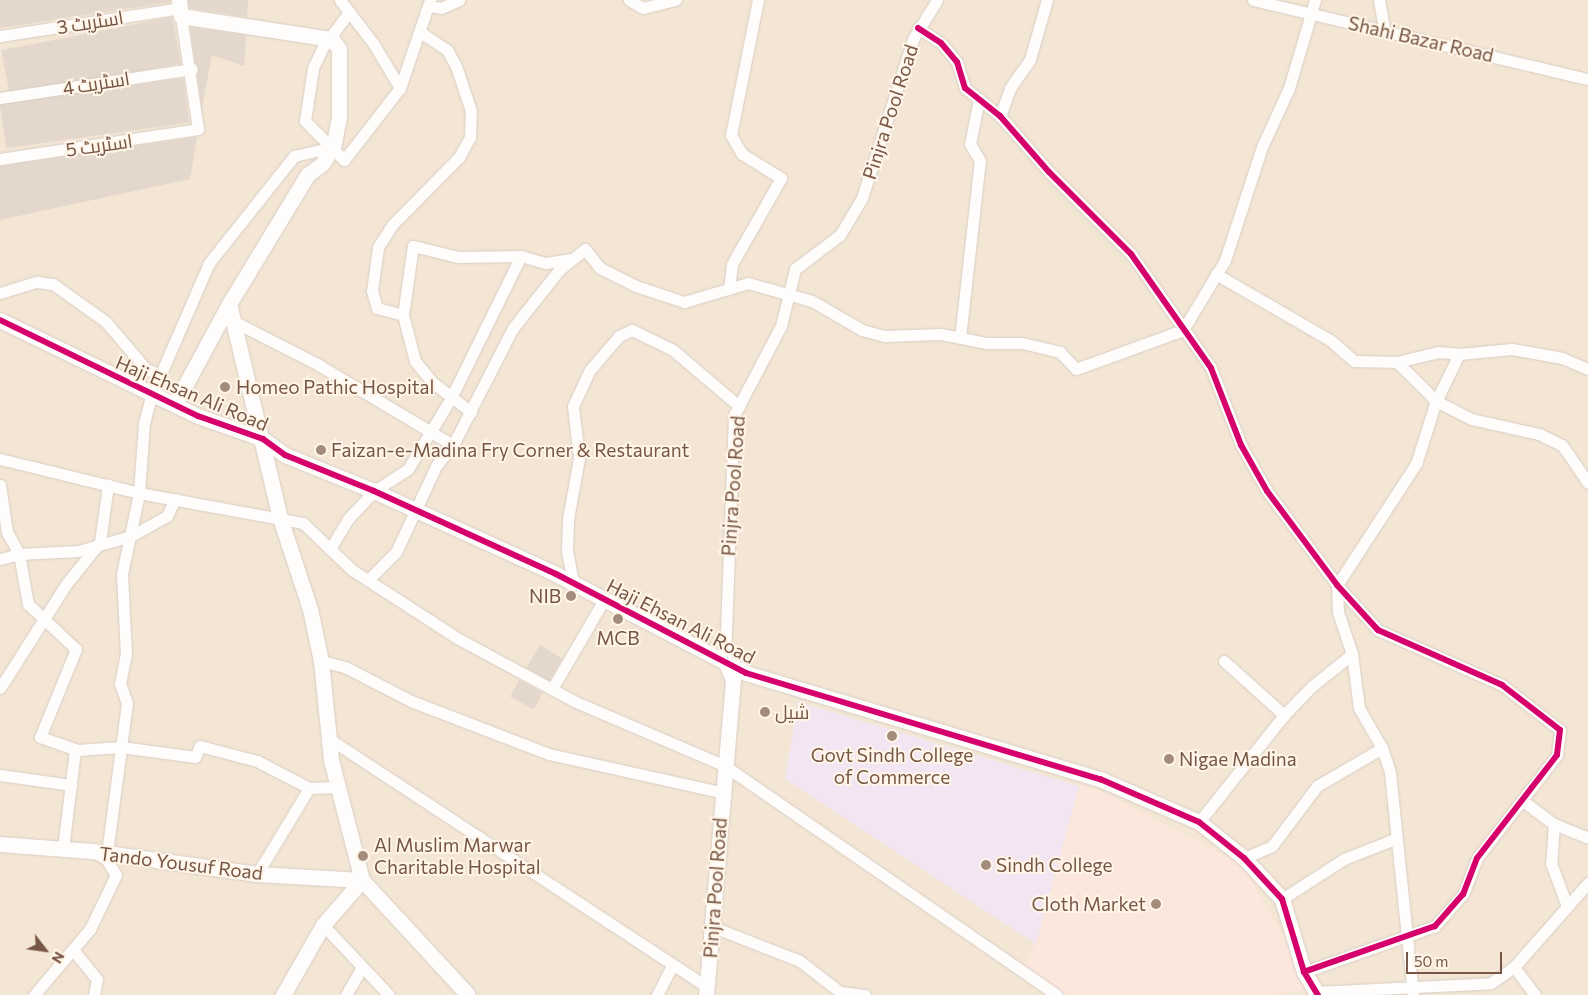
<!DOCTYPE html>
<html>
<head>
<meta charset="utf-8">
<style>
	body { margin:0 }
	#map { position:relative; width:1588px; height:995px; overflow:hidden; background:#f7f1e6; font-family:Commissioner,Cairo,sans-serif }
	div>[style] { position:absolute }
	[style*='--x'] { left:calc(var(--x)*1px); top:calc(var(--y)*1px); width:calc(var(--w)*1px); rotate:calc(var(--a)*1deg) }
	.residential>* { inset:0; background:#f4e6d5; transform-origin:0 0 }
	.commercial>* { inset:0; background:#fbe7dc }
	.education>* { inset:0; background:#f3e5f1 }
	.building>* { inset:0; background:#e4d8cd; transform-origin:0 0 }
	.roads { filter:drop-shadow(0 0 1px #d8cec5) drop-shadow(0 0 1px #d8cec5) }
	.street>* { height:11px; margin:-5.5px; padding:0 5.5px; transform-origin:5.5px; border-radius:5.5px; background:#fefdfb }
	.secondary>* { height:15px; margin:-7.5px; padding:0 7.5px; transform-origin:7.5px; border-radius:7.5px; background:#fefdfb }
	.cycleway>* { height:6px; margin:-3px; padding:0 3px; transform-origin:3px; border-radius:3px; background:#d6006c }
	.dots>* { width:14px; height:14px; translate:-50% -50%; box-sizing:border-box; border:2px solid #fff5e8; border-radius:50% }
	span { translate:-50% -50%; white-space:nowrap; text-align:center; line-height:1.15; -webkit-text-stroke:4px #fff5e8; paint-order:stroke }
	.street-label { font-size:19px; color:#775645 }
	.poi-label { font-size:19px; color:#775645 }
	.left { translate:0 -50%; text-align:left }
	.right { translate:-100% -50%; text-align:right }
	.north { position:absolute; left:20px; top:925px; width:50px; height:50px; -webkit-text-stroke:4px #fff5e8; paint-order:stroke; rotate:120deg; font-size:14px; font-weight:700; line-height:20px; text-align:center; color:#775645 }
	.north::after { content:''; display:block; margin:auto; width:18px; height:22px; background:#775645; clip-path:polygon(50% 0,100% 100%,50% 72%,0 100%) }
	.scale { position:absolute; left:1406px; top:952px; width:96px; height:22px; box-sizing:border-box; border:2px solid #775645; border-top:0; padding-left:6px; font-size:15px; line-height:18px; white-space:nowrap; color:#775645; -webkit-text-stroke:4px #fff5e8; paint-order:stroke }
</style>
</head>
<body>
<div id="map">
	<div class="residential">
		<div style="left:0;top:0;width:1588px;height:995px"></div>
	</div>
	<div class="commercial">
		<div style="clip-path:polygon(1080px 785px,1098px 790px,1241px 864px,1314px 987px,1272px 995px,1056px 995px,1022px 968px,1036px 944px)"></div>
	</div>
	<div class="education">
		<div style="clip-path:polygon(798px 702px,1079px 786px,1036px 944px,785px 779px)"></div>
	</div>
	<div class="building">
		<div style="clip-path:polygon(0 0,170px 0,170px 2px,0 28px)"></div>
		<div style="clip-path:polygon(188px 0,248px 0,247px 17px,189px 8px)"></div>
		<div style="left:172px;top:17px;width:47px;height:174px;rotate:79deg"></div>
		<div style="clip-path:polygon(190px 27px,246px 35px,244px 66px,212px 55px,202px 108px)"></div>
		<div style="left:183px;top:78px;width:45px;height:185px;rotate:82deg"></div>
		<div style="clip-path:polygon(197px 137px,190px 179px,0 220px,0 166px)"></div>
		<div style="left:540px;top:645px;width:26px;height:26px;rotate:31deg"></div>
		<div style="left:519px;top:680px;width:27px;height:19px;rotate:28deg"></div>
	</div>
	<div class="roads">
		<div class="street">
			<div style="--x:340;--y:0;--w:54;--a:52.5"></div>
			<div style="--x:373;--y:43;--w:52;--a:59"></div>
			<div style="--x:400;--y:88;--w:91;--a:127.9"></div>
			<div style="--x:344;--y:160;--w:55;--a:-135"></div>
			<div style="--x:305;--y:121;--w:54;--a:-81.4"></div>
			<div style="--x:313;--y:68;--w:23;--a:-65"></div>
			<div style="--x:323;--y:47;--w:44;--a:-53.4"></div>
			<div style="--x:629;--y:0;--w:16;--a:30"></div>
			<div style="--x:643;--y:8;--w:34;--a:-14"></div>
			<div style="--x:1253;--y:0;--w:344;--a:13.3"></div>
			<div style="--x:1379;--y:0;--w:29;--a:80"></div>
			<div style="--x:429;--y:6;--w:12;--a:9"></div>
			<div style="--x:441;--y:8;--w:20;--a:-24"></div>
			<div style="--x:918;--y:28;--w:27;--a:33"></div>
			<div style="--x:941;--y:43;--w:25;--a:50"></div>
			<div style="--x:957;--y:62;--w:27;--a:73"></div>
			<div style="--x:965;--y:88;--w:45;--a:38.7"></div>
			<div style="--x:1000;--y:116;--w:74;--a:48.8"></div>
			<div style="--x:1049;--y:172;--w:116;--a:45"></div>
			<div style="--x:1131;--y:254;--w:139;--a:54.9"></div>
			<div style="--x:1211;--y:368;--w:83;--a:68.7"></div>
			<div style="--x:1241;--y:445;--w:53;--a:60.5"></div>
			<div style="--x:1267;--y:491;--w:117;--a:53.3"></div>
			<div style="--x:1337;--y:585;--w:61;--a:47.7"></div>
			<div style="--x:1378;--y:630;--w:136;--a:23.9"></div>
			<div style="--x:1502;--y:685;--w:73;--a:37.8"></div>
			<div style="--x:1560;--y:730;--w:25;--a:97"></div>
			<div style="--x:1557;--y:755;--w:130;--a:127.8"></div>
			<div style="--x:1477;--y:858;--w:39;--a:111"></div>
			<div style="--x:1463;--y:894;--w:43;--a:131.2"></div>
			<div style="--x:1435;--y:926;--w:139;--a:160.7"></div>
			<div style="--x:0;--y:36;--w:183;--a:-8.8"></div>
			<div style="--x:400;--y:88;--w:93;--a:-71.2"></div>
			<div style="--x:0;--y:98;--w:194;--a:-8.6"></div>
			<div style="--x:1000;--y:116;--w:30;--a:-70"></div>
			<div style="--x:1010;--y:88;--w:35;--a:-55"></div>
			<div style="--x:1030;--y:59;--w:61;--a:-73.9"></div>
			<div style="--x:0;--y:159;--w:200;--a:-8.6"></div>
			<div style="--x:198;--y:129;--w:114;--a:-98.6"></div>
			<div style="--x:1216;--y:274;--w:132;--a:30.1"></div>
			<div style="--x:1330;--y:340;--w:32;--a:41"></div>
			<div style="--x:1354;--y:361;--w:43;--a:1.3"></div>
			<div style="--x:1397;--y:362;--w:55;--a:45"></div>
			<div style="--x:1436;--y:401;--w:39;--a:27"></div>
			<div style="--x:1471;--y:419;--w:70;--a:12.4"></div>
			<div style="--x:1539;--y:434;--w:25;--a:26"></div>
			<div style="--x:1562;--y:445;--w:46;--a:55.6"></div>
			<div style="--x:729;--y:289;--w:25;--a:-83"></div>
			<div style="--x:732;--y:264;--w:99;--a:-60.3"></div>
			<div style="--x:781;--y:178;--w:46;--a:-148.4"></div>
			<div style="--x:742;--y:154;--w:22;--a:-120"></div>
			<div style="--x:731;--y:135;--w:138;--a:-78.7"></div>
			<div style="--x:0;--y:293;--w:39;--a:-17"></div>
			<div style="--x:37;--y:282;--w:16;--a:7"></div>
			<div style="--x:53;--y:284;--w:65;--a:35.6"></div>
			<div style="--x:106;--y:322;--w:62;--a:49.6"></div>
			<div style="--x:146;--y:369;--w:15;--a:23"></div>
			<div style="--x:403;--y:315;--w:27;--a:-165"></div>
			<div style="--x:377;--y:308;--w:18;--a:-106"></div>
			<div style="--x:372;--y:291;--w:44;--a:-82.2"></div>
			<div style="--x:378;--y:247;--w:27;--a:-57"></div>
			<div style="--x:393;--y:224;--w:94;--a:-45.4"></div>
			<div style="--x:459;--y:157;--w:23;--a:-61"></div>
			<div style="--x:470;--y:137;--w:26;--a:-88"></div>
			<div style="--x:471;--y:111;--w:47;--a:-108.4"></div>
			<div style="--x:456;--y:66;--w:18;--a:-119"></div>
			<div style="--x:447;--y:50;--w:32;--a:-146"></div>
			<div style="--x:231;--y:320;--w:97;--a:27.1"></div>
			<div style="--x:317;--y:364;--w:158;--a:30.8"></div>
			<div style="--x:453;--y:445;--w:27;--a:129"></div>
			<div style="--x:436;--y:466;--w:95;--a:114.9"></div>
			<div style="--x:396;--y:552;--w:40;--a:135"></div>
			<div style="--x:960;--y:338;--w:178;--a:-83.6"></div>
			<div style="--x:980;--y:161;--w:20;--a:-120"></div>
			<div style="--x:970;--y:144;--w:46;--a:-78.7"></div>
			<div style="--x:1397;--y:362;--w:42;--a:-13.7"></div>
			<div style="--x:1438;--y:352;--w:21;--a:5"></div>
			<div style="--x:1459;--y:354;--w:53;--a:-5.4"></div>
			<div style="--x:1512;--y:349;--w:51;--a:10.2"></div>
			<div style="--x:1562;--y:358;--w:28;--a:23"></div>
			<div style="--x:471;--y:412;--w:49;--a:-142.4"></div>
			<div style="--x:432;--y:382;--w:27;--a:-129"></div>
			<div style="--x:415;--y:361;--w:48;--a:-104.6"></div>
			<div style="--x:403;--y:315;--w:70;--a:-81.8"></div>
			<div style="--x:413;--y:246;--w:46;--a:13.7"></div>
			<div style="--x:458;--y:257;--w:63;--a:-0.9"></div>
			<div style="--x:521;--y:256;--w:26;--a:16"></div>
			<div style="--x:546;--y:263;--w:26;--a:-9"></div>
			<div style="--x:453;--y:445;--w:131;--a:-62.9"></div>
			<div style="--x:513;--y:328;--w:74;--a:-51.6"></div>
			<div style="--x:559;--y:270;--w:33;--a:-39"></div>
			<div style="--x:585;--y:249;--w:24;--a:52"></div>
			<div style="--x:600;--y:268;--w:40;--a:26.6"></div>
			<div style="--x:636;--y:286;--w:51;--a:18.4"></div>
			<div style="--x:684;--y:302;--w:67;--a:-16.5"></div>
			<div style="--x:748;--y:283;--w:66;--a:15.7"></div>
			<div style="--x:812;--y:301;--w:58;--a:30.1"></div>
			<div style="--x:862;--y:330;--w:24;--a:15"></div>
			<div style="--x:885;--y:336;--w:56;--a:-2"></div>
			<div style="--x:941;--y:334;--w:46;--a:11.3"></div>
			<div style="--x:986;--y:343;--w:36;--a:0"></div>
			<div style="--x:1022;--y:343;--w:39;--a:13"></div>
			<div style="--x:1060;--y:352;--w:23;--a:47"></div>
			<div style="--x:1076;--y:369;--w:114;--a:-20"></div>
			<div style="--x:1183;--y:330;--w:82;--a:-59"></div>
			<div style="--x:1225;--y:260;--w:119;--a:-71.9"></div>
			<div style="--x:1262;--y:147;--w:65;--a:-65.4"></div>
			<div style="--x:1289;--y:88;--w:92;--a:-73.5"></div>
			<div style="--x:0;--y:459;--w:143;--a:13.7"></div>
			<div style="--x:139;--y:493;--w:167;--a:10.4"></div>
			<div style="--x:303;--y:523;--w:68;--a:43.8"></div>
			<div style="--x:352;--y:570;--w:125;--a:32.9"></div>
			<div style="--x:457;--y:638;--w:135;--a:28.3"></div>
			<div style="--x:576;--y:702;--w:162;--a:23.2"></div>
			<div style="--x:725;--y:766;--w:403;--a:34.6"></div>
			<div style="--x:0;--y:485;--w:48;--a:81.5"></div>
			<div style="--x:7;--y:532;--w:25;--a:61"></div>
			<div style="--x:19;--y:554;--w:51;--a:79.8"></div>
			<div style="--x:28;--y:604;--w:66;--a:43.2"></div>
			<div style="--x:76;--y:649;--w:95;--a:112.2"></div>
			<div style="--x:40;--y:737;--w:39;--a:19"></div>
			<div style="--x:77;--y:750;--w:44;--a:-3.9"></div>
			<div style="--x:121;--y:747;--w:75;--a:7.7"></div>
			<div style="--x:195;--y:757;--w:12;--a:-66"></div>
			<div style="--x:200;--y:746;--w:59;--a:14.7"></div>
			<div style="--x:257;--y:761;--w:59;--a:27.4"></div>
			<div style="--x:309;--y:788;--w:29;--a:-2"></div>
			<div style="--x:330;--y:549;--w:35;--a:-59"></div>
			<div style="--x:348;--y:519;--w:38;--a:-47"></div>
			<div style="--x:374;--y:491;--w:40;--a:-32.9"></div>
			<div style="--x:408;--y:469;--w:83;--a:-58.8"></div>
			<div style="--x:451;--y:398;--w:158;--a:-63.8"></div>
			<div style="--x:0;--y:559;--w:20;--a:-15"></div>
			<div style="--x:19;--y:554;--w:59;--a:-2.9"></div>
			<div style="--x:78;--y:551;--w:55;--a:-15.8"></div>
			<div style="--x:131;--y:536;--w:41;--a:-29.1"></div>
			<div style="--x:167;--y:516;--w:19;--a:-65"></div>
			<div style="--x:573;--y:582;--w:33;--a:-101"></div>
			<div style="--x:567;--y:550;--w:31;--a:-88"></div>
			<div style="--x:568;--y:519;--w:62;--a:-79.8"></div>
			<div style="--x:579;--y:458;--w:52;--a:-96.6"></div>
			<div style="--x:573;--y:406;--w:40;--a:-65"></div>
			<div style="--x:590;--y:370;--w:45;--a:-49.5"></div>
			<div style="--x:619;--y:336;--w:14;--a:-25"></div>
			<div style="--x:632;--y:330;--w:46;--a:26"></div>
			<div style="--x:673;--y:350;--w:87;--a:40.3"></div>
			<div style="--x:725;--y:660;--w:245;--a:-87.9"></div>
			<div style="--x:734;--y:415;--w:101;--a:-62.2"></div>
			<div style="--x:781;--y:326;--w:59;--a:-76.2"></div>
			<div style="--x:795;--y:269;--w:56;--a:-37.1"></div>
			<div style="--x:840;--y:235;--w:43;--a:-59.3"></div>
			<div style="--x:862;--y:198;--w:167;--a:-72.2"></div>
			<div style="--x:913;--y:39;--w:46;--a:-58.4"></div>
			<div style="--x:321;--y:661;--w:25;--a:14"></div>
			<div style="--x:345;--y:667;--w:74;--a:27.3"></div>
			<div style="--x:411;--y:701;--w:148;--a:21"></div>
			<div style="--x:549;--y:754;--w:176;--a:12.5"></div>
			<div style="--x:1224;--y:661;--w:81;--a:42"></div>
			<div style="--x:0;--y:688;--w:125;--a:-57.5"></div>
			<div style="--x:67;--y:583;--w:53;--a:-51.2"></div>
			<div style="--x:100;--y:542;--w:58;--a:-82"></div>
			<div style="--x:552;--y:689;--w:105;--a:-59.8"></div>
			<div style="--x:328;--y:738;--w:453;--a:33.3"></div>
			<div style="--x:0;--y:775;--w:72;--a:8"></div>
			<div style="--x:1523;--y:801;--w:39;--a:37"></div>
			<div style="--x:1554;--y:824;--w:37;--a:22"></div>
			<div style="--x:1199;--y:822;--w:137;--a:-51.5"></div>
			<div style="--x:1284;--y:715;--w:39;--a:-46"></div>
			<div style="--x:1311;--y:687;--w:53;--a:-38.8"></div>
			<div style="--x:1554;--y:824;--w:39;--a:94"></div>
			<div style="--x:1551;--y:863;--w:46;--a:69.6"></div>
			<div style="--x:63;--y:849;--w:100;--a:-83.1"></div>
			<div style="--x:107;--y:853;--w:151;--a:-82.4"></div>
			<div style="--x:127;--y:703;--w:20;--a:-110"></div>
			<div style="--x:120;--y:684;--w:31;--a:-79"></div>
			<div style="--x:126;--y:654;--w:80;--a:-92.9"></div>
			<div style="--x:122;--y:574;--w:83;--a:-78.1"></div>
			<div style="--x:139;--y:493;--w:70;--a:-85.9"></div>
			<div style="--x:144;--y:423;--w:30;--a:-75"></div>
			<div style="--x:152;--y:394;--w:143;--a:-66.5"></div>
			<div style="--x:209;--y:263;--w:137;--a:-51.5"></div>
			<div style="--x:294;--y:156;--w:40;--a:-13"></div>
			<div style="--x:1244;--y:858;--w:30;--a:-23"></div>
			<div style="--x:1272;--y:846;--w:75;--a:-53.1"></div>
			<div style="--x:1317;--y:786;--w:75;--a:-30.3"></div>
			<div style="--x:257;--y:874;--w:100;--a:-58.8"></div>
			<div style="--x:1282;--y:899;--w:74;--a:-32.8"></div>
			<div style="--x:1344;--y:859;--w:55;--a:-21.4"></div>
			<div style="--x:323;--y:925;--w:96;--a:46.7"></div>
			<div style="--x:713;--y:927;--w:93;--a:21.3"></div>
			<div style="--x:800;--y:961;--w:51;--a:37.8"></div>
			<div style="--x:840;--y:992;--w:25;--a:7"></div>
			<div style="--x:74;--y:951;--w:36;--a:51"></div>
			<div style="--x:97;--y:979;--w:16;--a:101"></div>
			<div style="--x:1514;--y:967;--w:112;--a:-48.6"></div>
			<div style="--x:1316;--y:992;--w:175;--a:-2.9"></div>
			<div style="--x:1491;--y:983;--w:28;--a:-35"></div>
			<div style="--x:1514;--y:967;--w:35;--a:53"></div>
			<div style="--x:34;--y:995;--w:87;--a:-49.7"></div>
			<div style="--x:90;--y:929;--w:60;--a:-64.3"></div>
			<div style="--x:116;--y:875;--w:19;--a:-122"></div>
			<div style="--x:106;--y:859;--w:12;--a:-149"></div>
			<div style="--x:346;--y:995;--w:32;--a:-60"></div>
			<div style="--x:657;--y:995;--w:31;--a:-63"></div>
			<div style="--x:1413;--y:995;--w:224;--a:-95.9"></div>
			<div style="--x:1390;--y:772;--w:25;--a:-108"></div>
			<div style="--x:1382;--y:748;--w:46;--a:-119.9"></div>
			<div style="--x:1359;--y:708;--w:54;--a:-97.4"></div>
			<div style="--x:1352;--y:654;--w:44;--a:-108.4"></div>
			<div style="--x:1338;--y:612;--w:27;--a:-92"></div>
			<div style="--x:1337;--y:585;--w:145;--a:-56.9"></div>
			<div style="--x:1416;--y:464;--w:66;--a:-72.4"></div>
			<div style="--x:1436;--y:401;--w:52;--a:-63.9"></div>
		</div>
		<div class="secondary">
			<div style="--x:179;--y:0;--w:16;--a:83"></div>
			<div style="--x:181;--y:16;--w:153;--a:8.7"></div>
			<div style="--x:332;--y:39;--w:12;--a:55"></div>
			<div style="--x:339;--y:49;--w:68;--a:90"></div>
			<div style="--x:339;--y:117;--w:31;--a:101"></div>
			<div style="--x:333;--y:147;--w:20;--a:123"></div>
			<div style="--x:322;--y:164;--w:17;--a:144"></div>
			<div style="--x:308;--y:174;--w:152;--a:121.3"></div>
			<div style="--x:229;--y:304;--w:220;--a:76.6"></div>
			<div style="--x:280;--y:518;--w:96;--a:71.8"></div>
			<div style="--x:310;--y:609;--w:53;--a:78.1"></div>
			<div style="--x:321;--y:661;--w:100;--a:84.2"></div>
			<div style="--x:331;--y:760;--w:124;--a:75.5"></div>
			<div style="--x:362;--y:880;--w:156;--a:47.3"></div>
			<div style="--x:0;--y:320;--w:220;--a:25.9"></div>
			<div style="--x:198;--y:416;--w:69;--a:19.5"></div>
			<div style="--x:263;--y:439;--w:27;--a:36"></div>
			<div style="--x:285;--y:455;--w:96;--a:22"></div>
			<div style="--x:374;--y:491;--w:200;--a:24.5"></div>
			<div style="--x:556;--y:574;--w:214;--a:27.5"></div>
			<div style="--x:746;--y:673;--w:370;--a:16.7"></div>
			<div style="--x:1100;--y:779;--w:108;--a:23.5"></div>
			<div style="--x:1199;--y:822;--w:58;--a:38.7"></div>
			<div style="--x:1244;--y:858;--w:56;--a:47.2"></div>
			<div style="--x:1282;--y:899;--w:76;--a:73.2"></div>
			<div style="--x:1304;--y:972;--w:27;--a:59"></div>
			<div style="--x:175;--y:404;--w:114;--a:-61.6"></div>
			<div style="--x:0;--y:844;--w:92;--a:4.4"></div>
			<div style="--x:92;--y:851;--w:167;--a:7.9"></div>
			<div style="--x:257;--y:874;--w:105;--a:3.3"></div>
			<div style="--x:283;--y:995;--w:81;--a:-60.3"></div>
			<div style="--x:323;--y:925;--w:60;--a:-49.1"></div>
			<div style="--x:706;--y:995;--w:316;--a:-85.1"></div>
			<div style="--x:733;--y:680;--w:22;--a:-112"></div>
		</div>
	</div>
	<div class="cycleway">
		<div style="--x:918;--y:28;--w:27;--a:33"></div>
		<div style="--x:941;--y:43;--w:25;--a:50"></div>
		<div style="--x:957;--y:62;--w:27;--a:73"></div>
		<div style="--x:965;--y:88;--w:45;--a:38.7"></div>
		<div style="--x:1000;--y:116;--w:74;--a:48.8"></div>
		<div style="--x:1049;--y:172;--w:116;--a:45"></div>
		<div style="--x:1131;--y:254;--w:139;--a:54.9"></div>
		<div style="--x:1211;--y:368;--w:83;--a:68.7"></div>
		<div style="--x:1241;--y:445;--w:53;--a:60.5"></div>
		<div style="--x:1267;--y:491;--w:117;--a:53.3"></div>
		<div style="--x:1337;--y:585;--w:61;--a:47.7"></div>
		<div style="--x:1378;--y:630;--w:136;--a:23.9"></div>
		<div style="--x:1502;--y:685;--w:73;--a:37.8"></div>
		<div style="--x:1560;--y:730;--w:25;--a:97"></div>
		<div style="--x:1557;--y:755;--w:130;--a:127.8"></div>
		<div style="--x:1477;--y:858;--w:39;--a:111"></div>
		<div style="--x:1463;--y:894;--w:43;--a:131.2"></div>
		<div style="--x:1435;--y:926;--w:139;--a:160.7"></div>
		<div style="--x:0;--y:320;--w:220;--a:25.9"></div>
		<div style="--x:198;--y:416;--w:69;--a:19.5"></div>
		<div style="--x:263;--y:439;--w:27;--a:36"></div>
		<div style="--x:285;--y:455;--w:96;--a:22"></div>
		<div style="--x:374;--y:491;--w:200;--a:24.5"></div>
		<div style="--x:556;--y:574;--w:214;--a:27.5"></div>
		<div style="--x:746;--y:673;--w:370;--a:16.7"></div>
		<div style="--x:1100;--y:779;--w:108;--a:23.5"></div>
		<div style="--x:1199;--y:822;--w:58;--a:38.7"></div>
		<div style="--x:1244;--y:858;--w:56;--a:47.2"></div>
		<div style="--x:1282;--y:899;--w:76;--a:73.2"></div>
		<div style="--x:1304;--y:972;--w:27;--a:59"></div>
	</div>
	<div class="dots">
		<div style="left:225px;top:387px;background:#a48c7d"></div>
		<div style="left:321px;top:450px;background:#a48c7d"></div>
		<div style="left:571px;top:596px;background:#a48c7d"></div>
		<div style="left:618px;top:619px;background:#a48c7d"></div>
		<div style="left:765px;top:712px;background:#a48c7d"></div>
		<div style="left:892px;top:736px;background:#a48c7d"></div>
		<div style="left:1169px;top:759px;background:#a48c7d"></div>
		<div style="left:363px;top:856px;background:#a48c7d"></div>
		<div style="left:986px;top:865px;background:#a48c7d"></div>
		<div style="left:1156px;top:904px;background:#a48c7d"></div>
	</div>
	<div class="street-label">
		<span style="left:90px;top:22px;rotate:-9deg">اسٹریٹ 3</span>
		<span style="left:1421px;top:39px;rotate:13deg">Shahi Bazar Road</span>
		<span style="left:96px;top:83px;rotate:-9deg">اسٹریٹ 4</span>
		<span style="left:890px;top:112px;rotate:-72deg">Pinjra Pool Road</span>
		<span style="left:99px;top:145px;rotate:-8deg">اسٹریٹ 5</span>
		<span style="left:192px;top:393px;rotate:23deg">Haji Ehsan Ali Road</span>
		<span style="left:733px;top:486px;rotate:-86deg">Pinjra Pool Road</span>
		<span style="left:681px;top:621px;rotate:27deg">Haji Ehsan Ali Road</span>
		<span style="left:181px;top:863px;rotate:7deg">Tando Yousuf Road</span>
		<span style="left:715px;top:888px;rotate:-86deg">Pinjra Pool Road</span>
	</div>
	<div class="poi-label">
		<span class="left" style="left:236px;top:387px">Homeo Pathic Hospital</span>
		<span class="left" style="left:331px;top:450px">Faizan-e-Madina Fry Corner &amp; Restaurant</span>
		<span class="right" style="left:561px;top:596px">NIB</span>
		<span style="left:618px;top:638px">MCB</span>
		<span class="left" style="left:775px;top:712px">شیل</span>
		<span style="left:892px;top:766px">Govt Sindh College<br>of Commerce</span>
		<span class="left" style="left:1179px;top:759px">Nigae Madina</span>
		<span class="left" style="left:374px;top:856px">Al Muslim Marwar<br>Charitable Hospital</span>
		<span class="left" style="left:996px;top:865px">Sindh College</span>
		<span class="right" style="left:1146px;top:904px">Cloth Market</span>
	</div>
	<div class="north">N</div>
	<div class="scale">50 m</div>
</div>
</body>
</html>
